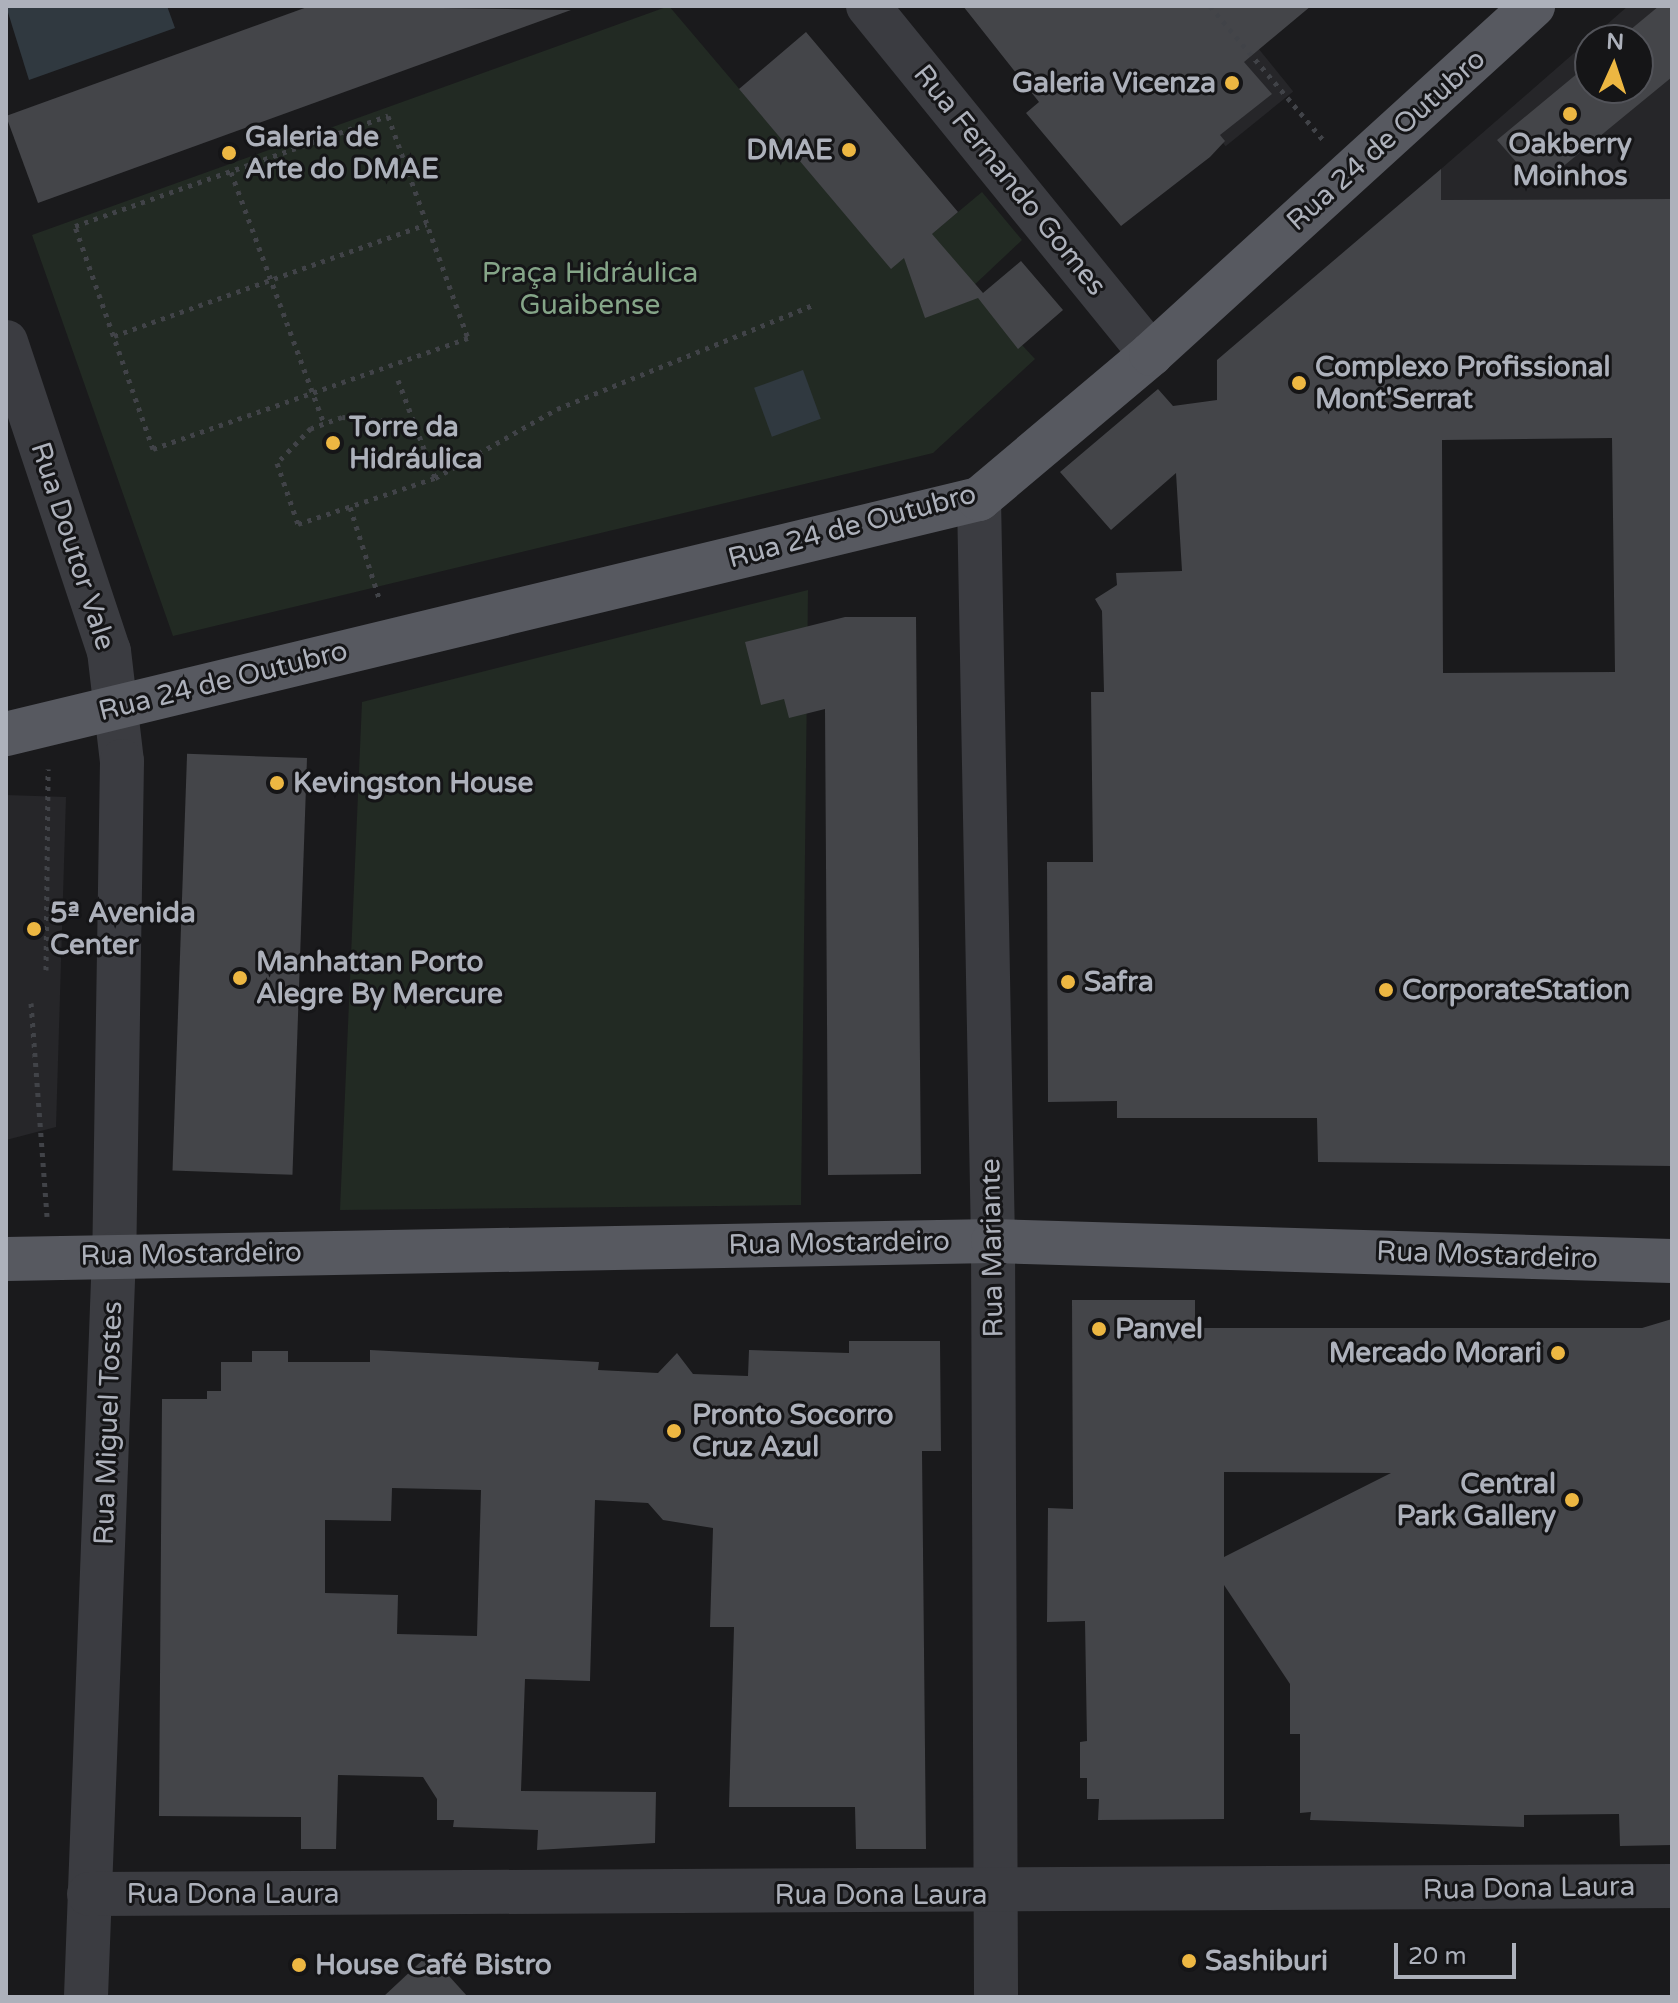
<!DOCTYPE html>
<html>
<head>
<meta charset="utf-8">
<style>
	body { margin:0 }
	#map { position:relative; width:1678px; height:2003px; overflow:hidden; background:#1a1a1c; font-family:"Varela Round",sans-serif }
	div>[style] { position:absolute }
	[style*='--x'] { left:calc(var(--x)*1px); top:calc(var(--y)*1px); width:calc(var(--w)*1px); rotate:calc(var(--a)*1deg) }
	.built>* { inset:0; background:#262629; transform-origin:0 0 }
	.green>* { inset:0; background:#222a23 }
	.water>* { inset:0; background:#303940; transform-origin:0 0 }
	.building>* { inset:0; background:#444549; transform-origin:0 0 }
	.path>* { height:5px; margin-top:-2.5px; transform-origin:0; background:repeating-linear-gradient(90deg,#414348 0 4px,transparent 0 10px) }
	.minor>* { height:44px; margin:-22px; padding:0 22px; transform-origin:22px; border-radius:22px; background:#3b3c41 }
	.major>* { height:44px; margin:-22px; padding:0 22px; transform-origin:22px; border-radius:22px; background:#575960 }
	.dots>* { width:22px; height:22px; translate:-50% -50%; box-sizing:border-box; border:4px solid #151517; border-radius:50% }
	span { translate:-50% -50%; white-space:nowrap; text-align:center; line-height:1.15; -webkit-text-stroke:6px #151517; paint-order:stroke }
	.poi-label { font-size:28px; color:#adb1bb; font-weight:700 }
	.right { translate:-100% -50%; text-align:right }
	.left { translate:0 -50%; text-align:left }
	.street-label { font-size:28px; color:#adb1bb }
	.park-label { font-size:28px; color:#85a588 }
	.frame { position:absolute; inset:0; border:8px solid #adb1bb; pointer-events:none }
	.north { position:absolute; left:1574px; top:24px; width:80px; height:80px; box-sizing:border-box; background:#151517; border:2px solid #525359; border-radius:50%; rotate:3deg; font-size:22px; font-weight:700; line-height:32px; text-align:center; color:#adb1bb }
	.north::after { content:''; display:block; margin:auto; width:28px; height:36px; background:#edb742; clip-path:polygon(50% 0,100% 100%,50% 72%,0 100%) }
	.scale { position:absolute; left:1394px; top:1943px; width:122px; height:36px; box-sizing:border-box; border:4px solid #adb1bb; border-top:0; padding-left:10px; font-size:24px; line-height:28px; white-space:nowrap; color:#adb1bb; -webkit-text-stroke:6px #151517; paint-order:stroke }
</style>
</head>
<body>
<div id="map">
	<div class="built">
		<div style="left:1224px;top:6px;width:110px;height:87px;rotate:51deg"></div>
		<div style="clip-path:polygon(evenodd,1628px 6px,1672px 6px,1672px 209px,1441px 233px,1441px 169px,1628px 6px,1590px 40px,1638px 40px,1638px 88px,1590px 88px,1590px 40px)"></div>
		<div style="clip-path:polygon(6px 795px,66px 797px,56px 1127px,6px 1140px)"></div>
	</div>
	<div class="green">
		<div style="clip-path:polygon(669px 6px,891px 268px,982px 192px,1022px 240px,970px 289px,1035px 359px,933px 453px,173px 636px,32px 235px)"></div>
		<div style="clip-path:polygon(808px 590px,801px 1205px,340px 1210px,362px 702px)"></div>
	</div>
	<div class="water">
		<div style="clip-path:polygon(6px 6px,167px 6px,175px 28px,29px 80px)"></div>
		<div style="left:803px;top:370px;width:52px;height:52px;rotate:70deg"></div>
	</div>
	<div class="building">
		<div style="clip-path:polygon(310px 6px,571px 10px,38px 203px,6px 116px)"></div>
		<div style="clip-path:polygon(963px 6px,1311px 6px,1244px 62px,1272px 94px,1220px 135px,1225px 141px,1210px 157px,1121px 226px,1026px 113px,1039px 102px)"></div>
		<div style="clip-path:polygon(1659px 6px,1672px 6px,1672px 77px,1538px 187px,1497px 140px,1590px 63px,1590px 88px,1638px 88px,1638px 40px,1618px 40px)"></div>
		<div style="clip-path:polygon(806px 32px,958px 212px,932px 234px,983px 293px,1021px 261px,1063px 310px,1018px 349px,978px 298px,925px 318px,904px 258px,891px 269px,739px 89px)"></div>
		<div style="clip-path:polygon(evenodd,1441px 169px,1441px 200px,1672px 199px,1672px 1166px,1318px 1162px,1317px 1118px,1117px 1118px,1117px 1101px,1048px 1102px,1047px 862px,1093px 862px,1091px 692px,1104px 692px,1102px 611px,1095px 599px,1117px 585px,1116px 573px,1182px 571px,1176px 473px,1111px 530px,1060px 472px,1158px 389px,1173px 406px,1217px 400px,1217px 360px,1441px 169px,1612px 438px,1615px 672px,1443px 673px,1442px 440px,1612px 438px)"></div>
		<div style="clip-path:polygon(845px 617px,916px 617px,921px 1174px,828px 1175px,825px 709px,789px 718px,784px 699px,761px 705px,745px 642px)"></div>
		<div style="left:307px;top:758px;width:417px;height:120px;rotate:92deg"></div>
		<div style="clip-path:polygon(evenodd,1072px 1300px,1195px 1300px,1195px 1328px,1642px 1328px,1672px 1319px,1672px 1845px,1620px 1846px,1619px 1814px,1524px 1815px,1524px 1827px,1310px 1820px,1311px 1812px,1300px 1813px,1300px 1734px,1290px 1734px,1290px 1684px,1224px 1585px,1224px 1819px,1098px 1820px,1099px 1799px,1087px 1799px,1087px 1778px,1080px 1778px,1080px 1742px,1087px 1741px,1085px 1621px,1047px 1622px,1048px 1508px,1073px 1509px,1072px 1300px,1224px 1472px,1391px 1473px,1224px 1557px,1224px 1472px)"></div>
		<div style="clip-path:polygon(evenodd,849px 1341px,940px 1341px,941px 1451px,922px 1451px,926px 1849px,856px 1849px,855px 1807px,729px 1807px,734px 1627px,710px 1627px,713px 1528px,663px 1520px,648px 1503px,595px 1500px,590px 1681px,525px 1679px,521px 1791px,656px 1792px,655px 1843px,537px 1850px,538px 1830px,453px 1827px,454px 1820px,437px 1820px,437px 1799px,423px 1777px,338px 1775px,336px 1849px,301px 1849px,301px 1817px,159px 1816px,162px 1399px,207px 1399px,207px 1391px,221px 1391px,221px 1362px,252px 1362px,252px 1351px,288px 1351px,288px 1362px,370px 1362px,370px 1350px,599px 1362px,598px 1370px,658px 1373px,677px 1353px,693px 1374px,748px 1376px,749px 1350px,849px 1353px,849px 1341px,392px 1488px,481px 1490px,477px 1636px,397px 1634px,398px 1595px,325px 1593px,325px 1520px,391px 1521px,392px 1488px)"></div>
		<div style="clip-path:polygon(429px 1954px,468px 1997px,383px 1997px)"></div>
	</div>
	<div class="path">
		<div style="--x:1210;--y:6;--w:177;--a:49.8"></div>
		<div style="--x:388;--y:116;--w:236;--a:70.2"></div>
		<div style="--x:468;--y:338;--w:334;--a:160.6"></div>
		<div style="--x:153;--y:449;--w:236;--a:-109.3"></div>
		<div style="--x:75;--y:226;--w:332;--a:-19.4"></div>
		<div style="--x:231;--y:172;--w:268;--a:69.7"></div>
		<div style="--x:114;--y:336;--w:332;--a:-19.7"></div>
		<div style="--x:398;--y:380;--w:105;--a:69.3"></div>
		<div style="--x:415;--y:423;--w:73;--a:-175.3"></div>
		<div style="--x:342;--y:417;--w:33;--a:160"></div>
		<div style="--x:311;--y:428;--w:49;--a:134.2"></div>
		<div style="--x:277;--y:463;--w:65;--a:71"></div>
		<div style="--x:298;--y:524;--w:145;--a:-18.6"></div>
		<div style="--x:435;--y:478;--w:140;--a:-29.5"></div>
		<div style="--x:557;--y:409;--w:276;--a:-22.1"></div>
		<div style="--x:350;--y:507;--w:99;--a:72.3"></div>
		<div style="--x:46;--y:970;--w:201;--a:-89.4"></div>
		<div style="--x:31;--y:1003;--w:214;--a:85.7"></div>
	</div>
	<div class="minor">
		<div style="--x:868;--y:6;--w:449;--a:50.9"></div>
		<div style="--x:6;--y:342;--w:326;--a:71.6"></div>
		<div style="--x:109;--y:651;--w:111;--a:83.3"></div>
		<div style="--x:122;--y:761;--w:493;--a:90.9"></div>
		<div style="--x:114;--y:1254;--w:744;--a:92.16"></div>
		<div style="--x:979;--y:499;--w:742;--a:88.92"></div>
		<div style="--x:993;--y:1241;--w:756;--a:89.77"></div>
		<div style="--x:89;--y:1894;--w:1583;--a:-0.29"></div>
	</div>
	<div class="major">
		<div style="--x:6;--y:734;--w:1001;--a:-13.58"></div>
		<div style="--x:979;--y:499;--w:225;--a:-40.1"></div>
		<div style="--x:1151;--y:354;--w:517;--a:-42.33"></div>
		<div style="--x:6;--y:1259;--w:987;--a:-1.04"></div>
		<div style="--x:993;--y:1241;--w:679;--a:1.69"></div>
	</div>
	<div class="dots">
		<div style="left:1232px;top:83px;background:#edb742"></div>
		<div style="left:1570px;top:114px;background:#edb742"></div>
		<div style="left:849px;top:150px;background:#edb742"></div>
		<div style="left:229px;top:153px;background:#edb742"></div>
		<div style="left:1299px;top:383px;background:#edb742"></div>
		<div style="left:333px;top:443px;background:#edb742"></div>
		<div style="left:277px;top:783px;background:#edb742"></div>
		<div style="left:34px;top:929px;background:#edb742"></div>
		<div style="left:240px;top:978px;background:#edb742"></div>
		<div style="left:1068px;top:982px;background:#edb742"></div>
		<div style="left:1386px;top:990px;background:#edb742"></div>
		<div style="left:1099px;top:1329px;background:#edb742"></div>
		<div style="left:1558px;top:1353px;background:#edb742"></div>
		<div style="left:674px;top:1431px;background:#edb742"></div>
		<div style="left:1572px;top:1500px;background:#edb742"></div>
		<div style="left:1189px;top:1961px;background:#edb742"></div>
		<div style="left:299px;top:1965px;background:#edb742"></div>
	</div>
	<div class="poi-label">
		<span class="right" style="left:1216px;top:83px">Galeria Vicenza</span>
		<span class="left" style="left:245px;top:153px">Galeria de<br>Arte do DMAE</span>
		<span style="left:1570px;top:160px">Oakberry<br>Moinhos</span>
		<span class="right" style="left:833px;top:150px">DMAE</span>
		<span class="left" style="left:1315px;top:383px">Complexo Profissional<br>Mont'Serrat</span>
		<span class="left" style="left:349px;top:443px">Torre da<br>Hidráulica</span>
		<span class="left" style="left:293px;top:783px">Kevingston House</span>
		<span class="left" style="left:50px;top:929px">5ª Avenida<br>Center</span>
		<span class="left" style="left:256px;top:978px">Manhattan Porto<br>Alegre By Mercure</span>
		<span class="left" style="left:1084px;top:982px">Safra</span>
		<span class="left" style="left:1402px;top:990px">CorporateStation</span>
		<span class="left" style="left:1115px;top:1329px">Panvel</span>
		<span class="right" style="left:1542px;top:1353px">Mercado Morari</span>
		<span class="left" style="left:692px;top:1431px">Pronto Socorro<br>Cruz Azul</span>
		<span class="right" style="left:1556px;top:1500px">Central<br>Park Gallery</span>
		<span class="left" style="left:1205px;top:1961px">Sashiburi</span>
		<span class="left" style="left:315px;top:1965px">House Café Bistro</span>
	</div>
	<div class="street-label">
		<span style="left:1386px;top:140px;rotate:-42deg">Rua 24 de Outubro</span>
		<span style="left:1010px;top:180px;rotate:51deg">Rua Fernando Gomes</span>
		<span style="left:852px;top:526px;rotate:-15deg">Rua 24 de Outubro</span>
		<span style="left:73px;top:546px;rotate:72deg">Rua Doutor Vale</span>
		<span style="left:223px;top:681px;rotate:-14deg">Rua 24 de Outubro</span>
		<span style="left:839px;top:1243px;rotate:-1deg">Rua Mostardeiro</span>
		<span style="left:992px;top:1248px;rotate:-91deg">Rua Mariante</span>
		<span style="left:191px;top:1254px;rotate:-1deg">Rua Mostardeiro</span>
		<span style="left:1487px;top:1255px;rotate:2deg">Rua Mostardeiro</span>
		<span style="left:108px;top:1423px;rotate:-88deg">Rua Miguel Tostes</span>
		<span style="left:1529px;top:1888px;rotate:-1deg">Rua Dona Laura</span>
		<span style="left:233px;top:1894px">Rua Dona Laura</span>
		<span style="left:881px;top:1895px">Rua Dona Laura</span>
	</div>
	<div class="park-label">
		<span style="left:590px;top:289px">Praça Hidráulica<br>Guaibense</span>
	</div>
	<div class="frame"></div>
	<div class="north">N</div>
	<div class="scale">20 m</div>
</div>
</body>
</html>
